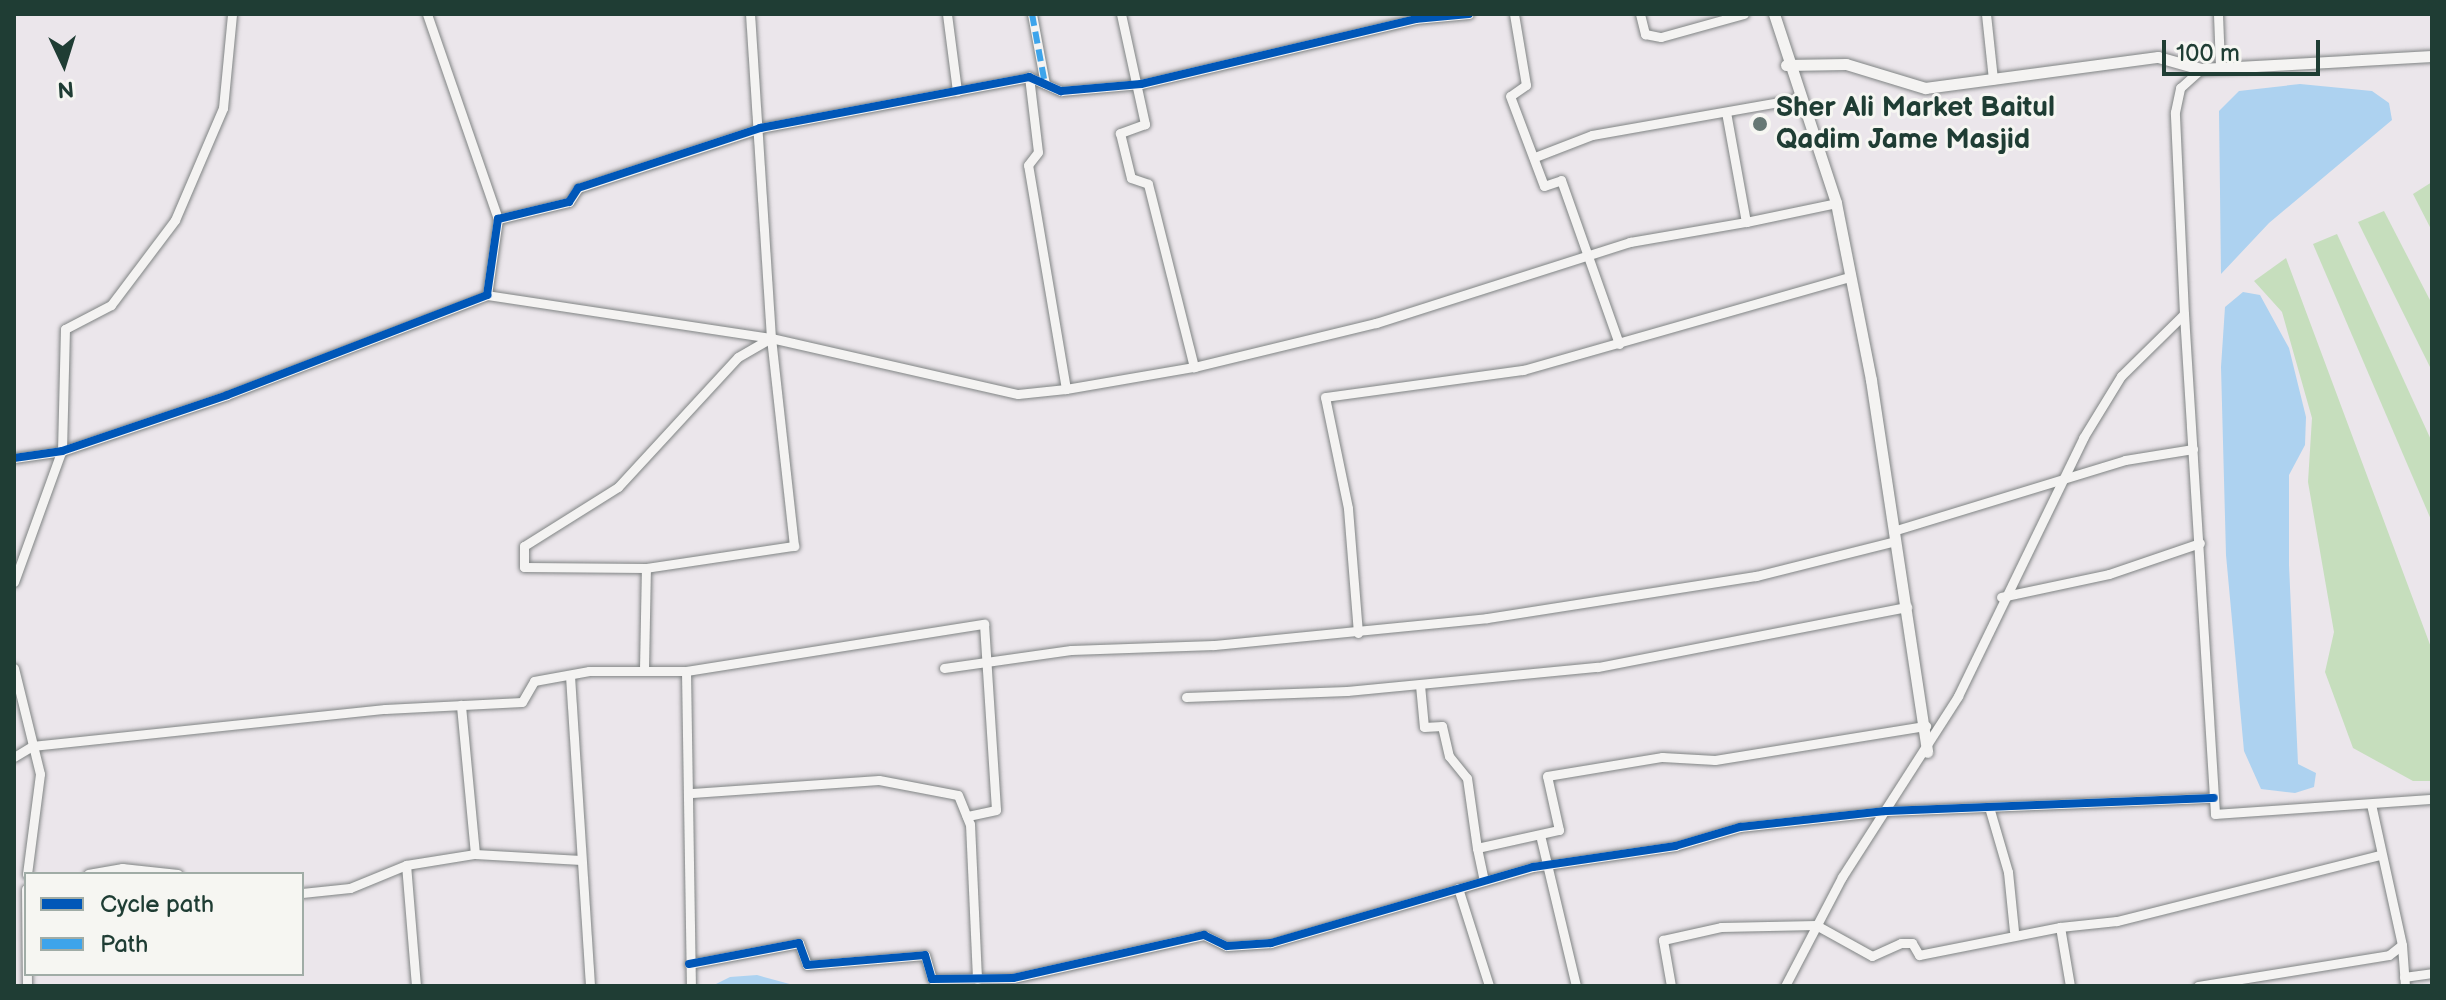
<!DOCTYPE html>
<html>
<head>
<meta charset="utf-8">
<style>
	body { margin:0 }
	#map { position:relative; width:2446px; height:1000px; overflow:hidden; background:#ebe6eb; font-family:"Balsamiq Sans",sans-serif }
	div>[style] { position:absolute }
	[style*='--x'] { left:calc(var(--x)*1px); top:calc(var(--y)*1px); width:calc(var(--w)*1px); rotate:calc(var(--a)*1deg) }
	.green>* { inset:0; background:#c6debd }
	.water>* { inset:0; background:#add2f0 }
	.roads { filter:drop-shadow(0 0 2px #808484) drop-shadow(0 0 2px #808484) }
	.minor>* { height:9px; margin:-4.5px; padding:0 4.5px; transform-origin:4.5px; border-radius:4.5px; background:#f4f3f2 }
	.tertiary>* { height:11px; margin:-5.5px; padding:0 5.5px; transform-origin:5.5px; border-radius:5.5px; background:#f4f3f2 }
	.quiet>* { height:6px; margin-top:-3px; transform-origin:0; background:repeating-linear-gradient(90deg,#3da4eb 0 12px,transparent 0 18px) }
	.cycleway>* { height:8px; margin:-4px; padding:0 4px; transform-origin:4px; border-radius:4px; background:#0057b8 }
	.dots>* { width:22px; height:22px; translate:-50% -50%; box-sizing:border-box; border:4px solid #f6f6f2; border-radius:50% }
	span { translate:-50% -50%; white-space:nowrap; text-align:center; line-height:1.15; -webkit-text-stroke:6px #f6f6f2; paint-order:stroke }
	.poi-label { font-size:28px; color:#1f3d34; font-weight:700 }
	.left { translate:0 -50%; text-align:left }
	.frame { position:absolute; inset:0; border:16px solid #1f3d34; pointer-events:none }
	.legend { position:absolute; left:24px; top:872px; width:280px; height:104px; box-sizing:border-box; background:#f6f6f2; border:2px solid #a0aca6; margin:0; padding:10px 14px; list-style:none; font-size:24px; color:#1f3d34 }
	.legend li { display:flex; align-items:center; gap:16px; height:40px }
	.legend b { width:40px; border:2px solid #a0aca6 }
	.north { position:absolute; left:24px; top:24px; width:80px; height:80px; -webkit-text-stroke:6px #f6f6f2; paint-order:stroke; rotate:176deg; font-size:22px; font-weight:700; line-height:32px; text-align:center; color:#1f3d34 }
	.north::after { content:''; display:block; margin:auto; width:28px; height:36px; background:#1f3d34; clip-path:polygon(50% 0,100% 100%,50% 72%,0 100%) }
	.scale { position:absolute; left:2162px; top:40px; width:158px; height:36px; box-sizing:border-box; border:4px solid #1f3d34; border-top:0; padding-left:10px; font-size:24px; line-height:28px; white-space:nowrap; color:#1f3d34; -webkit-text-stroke:6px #f6f6f2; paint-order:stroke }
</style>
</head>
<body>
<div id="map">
	<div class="green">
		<div style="clip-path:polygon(2432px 182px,2432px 231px,2413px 194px)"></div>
		<div style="clip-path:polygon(2384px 211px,2432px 304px,2432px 371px,2358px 222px)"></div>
		<div style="clip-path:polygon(2337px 234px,2432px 442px,2432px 522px,2313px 244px)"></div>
		<div style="clip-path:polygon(2286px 258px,2432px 650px,2432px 781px,2413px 781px,2353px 748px,2325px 672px,2334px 632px,2308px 482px,2312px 418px,2282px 312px,2254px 281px)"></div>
	</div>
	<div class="water">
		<div style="clip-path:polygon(2300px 84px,2372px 91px,2389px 103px,2392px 120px,2269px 223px,2221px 274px,2219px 111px,2239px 91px)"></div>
		<div style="clip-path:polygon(2243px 292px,2260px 295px,2289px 348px,2306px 417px,2305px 445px,2289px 475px,2289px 565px,2298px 764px,2316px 773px,2314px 787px,2295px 793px,2261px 789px,2244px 751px,2226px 555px,2221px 367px,2225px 307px)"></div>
		<div style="clip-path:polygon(757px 975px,797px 986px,712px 986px,730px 977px)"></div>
	</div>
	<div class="roads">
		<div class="minor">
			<div style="--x:427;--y:14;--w:217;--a:70.9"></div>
			<div style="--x:947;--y:14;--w:78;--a:82.6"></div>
			<div style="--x:1032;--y:14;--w:71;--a:79.5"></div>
			<div style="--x:1121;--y:14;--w:113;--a:77.7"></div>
			<div style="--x:1145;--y:124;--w:27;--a:160"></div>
			<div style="--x:1120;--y:133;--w:46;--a:76.3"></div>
			<div style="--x:1131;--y:178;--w:18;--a:19"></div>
			<div style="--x:1148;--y:184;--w:189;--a:75.9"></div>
			<div style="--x:1194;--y:367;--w:187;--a:-13.6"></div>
			<div style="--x:1376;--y:323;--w:267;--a:-17.7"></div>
			<div style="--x:1630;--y:242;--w:118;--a:-9.8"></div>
			<div style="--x:1514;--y:14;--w:72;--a:80.4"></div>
			<div style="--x:1526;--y:85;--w:19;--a:145"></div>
			<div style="--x:1510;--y:96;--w:96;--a:69.3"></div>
			<div style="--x:1544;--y:186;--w:18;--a:-19"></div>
			<div style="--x:1561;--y:180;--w:174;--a:70.5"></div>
			<div style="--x:1640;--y:14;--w:21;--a:76"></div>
			<div style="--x:1645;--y:34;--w:16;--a:11"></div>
			<div style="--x:1661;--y:37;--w:86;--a:-15.5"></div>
			<div style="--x:1986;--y:14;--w:66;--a:83.9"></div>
			<div style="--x:2218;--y:14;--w:52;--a:87.8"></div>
			<div style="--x:1726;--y:112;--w:112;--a:79.7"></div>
			<div style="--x:1746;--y:222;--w:92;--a:-11.9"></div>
			<div style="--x:1535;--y:157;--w:61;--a:-21.1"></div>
			<div style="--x:1592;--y:135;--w:208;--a:-10"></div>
			<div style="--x:487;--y:295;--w:287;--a:8.6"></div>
			<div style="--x:771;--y:338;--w:253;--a:12.8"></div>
			<div style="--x:1018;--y:394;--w:48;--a:-5.9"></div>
			<div style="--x:1066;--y:389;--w:227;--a:-99.6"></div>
			<div style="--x:1028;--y:165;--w:16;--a:-52"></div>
			<div style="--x:1038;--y:152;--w:76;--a:-96.8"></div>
			<div style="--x:2184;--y:314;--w:501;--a:86.45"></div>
			<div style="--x:2215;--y:814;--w:218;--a:-4"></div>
			<div style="--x:1066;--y:389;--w:130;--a:-9.8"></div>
			<div style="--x:62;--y:451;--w:122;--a:-88.6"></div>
			<div style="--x:65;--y:329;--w:52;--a:-27.6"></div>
			<div style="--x:111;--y:305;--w:106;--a:-53"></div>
			<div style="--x:175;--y:220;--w:122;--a:-66.8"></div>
			<div style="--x:223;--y:108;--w:94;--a:-84.5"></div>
			<div style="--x:14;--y:458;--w:49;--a:-8.3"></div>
			<div style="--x:62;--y:451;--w:174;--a:-18.7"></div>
			<div style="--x:227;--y:395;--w:279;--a:-21"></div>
			<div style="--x:487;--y:295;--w:77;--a:-81.8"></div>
			<div style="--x:498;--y:219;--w:73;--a:-13.5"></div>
			<div style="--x:569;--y:202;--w:17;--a:-57"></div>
			<div style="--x:578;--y:188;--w:192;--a:-18.2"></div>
			<div style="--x:760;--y:128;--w:274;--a:-10.7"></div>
			<div style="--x:1029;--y:77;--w:35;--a:24"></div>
			<div style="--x:1061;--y:91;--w:80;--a:-5"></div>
			<div style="--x:1141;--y:84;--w:282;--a:-13.3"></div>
			<div style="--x:1415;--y:19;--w:54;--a:-5.3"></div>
			<div style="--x:1893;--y:531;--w:243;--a:-17"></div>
			<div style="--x:2125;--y:460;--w:69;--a:-9.2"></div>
			<div style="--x:646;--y:568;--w:150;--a:-8.5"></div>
			<div style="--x:794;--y:546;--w:209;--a:-96.3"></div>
			<div style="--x:771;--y:338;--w:325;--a:-93.7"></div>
			<div style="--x:14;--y:582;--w:138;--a:-70.1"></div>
			<div style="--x:2001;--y:597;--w:110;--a:-12"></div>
			<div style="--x:2109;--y:574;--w:96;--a:-18.8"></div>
			<div style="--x:1358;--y:633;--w:125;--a:-94.6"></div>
			<div style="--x:1348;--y:508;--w:113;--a:-101.7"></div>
			<div style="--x:1325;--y:397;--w:200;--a:-7.8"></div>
			<div style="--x:1523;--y:370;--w:337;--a:-15.9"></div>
			<div style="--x:14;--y:668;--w:109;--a:76.2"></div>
			<div style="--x:40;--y:774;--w:101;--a:97.4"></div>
			<div style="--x:944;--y:668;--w:128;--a:-8.1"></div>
			<div style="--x:1071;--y:650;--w:143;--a:-2"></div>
			<div style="--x:1214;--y:645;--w:274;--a:-5.6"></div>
			<div style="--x:1487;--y:618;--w:272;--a:-8.9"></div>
			<div style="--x:1756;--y:576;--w:143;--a:-14.1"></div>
			<div style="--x:644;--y:669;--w:101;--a:-88.9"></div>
			<div style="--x:646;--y:568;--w:122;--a:-179.5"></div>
			<div style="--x:524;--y:567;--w:21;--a:-90"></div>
			<div style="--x:524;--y:546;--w:111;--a:-32.1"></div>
			<div style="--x:618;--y:487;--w:177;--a:-47.3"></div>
			<div style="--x:738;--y:357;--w:38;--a:-30"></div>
			<div style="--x:686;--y:671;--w:315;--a:89.1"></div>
			<div style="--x:570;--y:676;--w:311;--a:86.3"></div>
			<div style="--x:1420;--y:685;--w:42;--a:84.6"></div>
			<div style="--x:1424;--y:727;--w:18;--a:-3"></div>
			<div style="--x:1442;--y:726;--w:31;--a:77"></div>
			<div style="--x:1449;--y:756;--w:28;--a:51"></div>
			<div style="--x:1467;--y:778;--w:71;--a:81.9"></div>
			<div style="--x:1186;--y:697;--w:161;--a:-2.1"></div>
			<div style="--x:1347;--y:691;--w:252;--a:-5.5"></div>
			<div style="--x:1598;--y:667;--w:315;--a:-11"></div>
			<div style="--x:14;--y:757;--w:21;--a:-31"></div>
			<div style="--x:32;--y:746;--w:355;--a:-6"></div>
			<div style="--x:385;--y:709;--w:137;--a:-2.9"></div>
			<div style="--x:522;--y:702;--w:24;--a:-60"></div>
			<div style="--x:534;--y:681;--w:56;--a:-10.3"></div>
			<div style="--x:589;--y:671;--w:97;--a:0"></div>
			<div style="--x:686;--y:671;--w:302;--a:-9"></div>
			<div style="--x:984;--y:624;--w:186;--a:86.3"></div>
			<div style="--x:996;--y:810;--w:30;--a:168"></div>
			<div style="--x:692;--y:793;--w:187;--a:-4"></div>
			<div style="--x:879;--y:780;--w:80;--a:10.8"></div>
			<div style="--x:958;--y:795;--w:31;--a:68"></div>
			<div style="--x:970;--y:824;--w:155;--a:87.4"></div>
			<div style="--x:2371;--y:804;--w:144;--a:77.6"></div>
			<div style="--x:1989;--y:807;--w:68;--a:73.7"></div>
			<div style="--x:2008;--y:872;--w:59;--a:84.2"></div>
			<div style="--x:1541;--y:839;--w:151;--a:76.6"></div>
			<div style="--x:475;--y:854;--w:106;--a:3.2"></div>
			<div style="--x:88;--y:874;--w:35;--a:-10"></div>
			<div style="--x:122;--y:868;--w:56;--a:6.1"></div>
			<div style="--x:1484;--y:881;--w:34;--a:-102"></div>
			<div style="--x:1477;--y:848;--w:84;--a:-12.4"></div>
			<div style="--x:1559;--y:830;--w:55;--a:-102.5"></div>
			<div style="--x:1547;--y:776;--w:117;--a:-9.4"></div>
			<div style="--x:1662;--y:757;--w:53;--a:3.2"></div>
			<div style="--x:1715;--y:760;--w:214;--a:-9.2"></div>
			<div style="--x:1458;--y:888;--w:103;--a:72.4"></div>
			<div style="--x:26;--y:889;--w:97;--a:89.4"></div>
			<div style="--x:302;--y:893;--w:48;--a:-5.9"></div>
			<div style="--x:350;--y:888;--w:61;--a:-22.3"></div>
			<div style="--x:689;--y:964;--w:112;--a:-10.8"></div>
			<div style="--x:799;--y:943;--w:23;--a:70"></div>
			<div style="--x:807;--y:965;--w:118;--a:-4.8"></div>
			<div style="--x:925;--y:955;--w:25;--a:74"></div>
			<div style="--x:932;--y:979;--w:81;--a:-0.7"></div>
			<div style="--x:1013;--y:978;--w:196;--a:-12.7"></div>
			<div style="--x:1204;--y:935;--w:25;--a:26"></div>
			<div style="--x:1227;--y:946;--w:44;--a:-3.9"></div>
			<div style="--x:1271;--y:943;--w:273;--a:-16.2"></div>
			<div style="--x:1533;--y:867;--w:144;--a:-8.4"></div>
			<div style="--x:1675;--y:846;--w:68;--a:-16.3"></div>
			<div style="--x:1740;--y:827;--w:146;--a:-6.3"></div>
			<div style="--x:1885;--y:811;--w:329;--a:-2.3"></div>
			<div style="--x:2404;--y:977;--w:28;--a:-8"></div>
			<div style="--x:416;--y:986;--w:121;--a:-94.7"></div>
			<div style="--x:406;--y:865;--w:70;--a:-9.1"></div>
			<div style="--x:475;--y:854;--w:150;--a:-95.4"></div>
			<div style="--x:1671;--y:986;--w:47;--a:-99.9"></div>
			<div style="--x:1663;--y:940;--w:59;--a:-12.6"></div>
			<div style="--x:1721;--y:927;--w:95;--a:-1.2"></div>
			<div style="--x:1816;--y:925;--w:64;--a:29"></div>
			<div style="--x:1872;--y:956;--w:32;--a:-24"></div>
			<div style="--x:1901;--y:943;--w:11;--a:0"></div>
			<div style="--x:1912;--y:943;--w:14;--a:60"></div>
			<div style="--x:1919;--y:955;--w:144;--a:-11.2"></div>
			<div style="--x:1785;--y:986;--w:123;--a:-62.4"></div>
			<div style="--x:1842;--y:877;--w:215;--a:-57.3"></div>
			<div style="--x:1958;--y:696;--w:287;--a:-64.1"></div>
			<div style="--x:2083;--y:438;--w:73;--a:-58.5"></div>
			<div style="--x:2121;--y:376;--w:88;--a:-44.5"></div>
			<div style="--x:2184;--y:314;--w:202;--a:-92.6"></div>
			<div style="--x:2175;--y:112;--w:25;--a:-78"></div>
			<div style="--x:2180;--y:88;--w:28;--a:-42"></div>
			<div style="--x:2070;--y:986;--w:60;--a:-99.6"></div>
			<div style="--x:2060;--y:927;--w:57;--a:-6"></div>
			<div style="--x:2117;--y:921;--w:271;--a:-14.1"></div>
			<div style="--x:2198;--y:986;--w:193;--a:-9.2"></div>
			<div style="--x:2389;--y:955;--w:16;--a:-38"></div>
			<div style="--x:2402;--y:945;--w:41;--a:85.8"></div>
		</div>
		<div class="tertiary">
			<div style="--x:1774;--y:14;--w:199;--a:71.8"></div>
			<div style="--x:1836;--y:203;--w:180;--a:78.8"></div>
			<div style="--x:1871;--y:380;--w:376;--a:81.4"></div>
			<div style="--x:1786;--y:65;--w:60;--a:-1"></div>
			<div style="--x:1846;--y:64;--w:83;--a:16.9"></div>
			<div style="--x:1925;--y:88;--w:235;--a:-7.6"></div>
			<div style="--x:2158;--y:57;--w:45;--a:15.6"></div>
			<div style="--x:2201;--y:69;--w:231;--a:-3.2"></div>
		</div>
	</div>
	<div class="quiet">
		<div style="--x:1032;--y:14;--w:71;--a:79.5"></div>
	</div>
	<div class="cycleway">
		<div style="--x:14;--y:458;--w:49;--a:-8.3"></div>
		<div style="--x:62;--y:451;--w:174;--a:-18.7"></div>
		<div style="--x:227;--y:395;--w:279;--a:-21"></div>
		<div style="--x:487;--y:295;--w:77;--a:-81.8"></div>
		<div style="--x:498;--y:219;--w:73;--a:-13.5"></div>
		<div style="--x:569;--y:202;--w:17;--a:-57"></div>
		<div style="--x:578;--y:188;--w:192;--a:-18.2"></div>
		<div style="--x:760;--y:128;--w:274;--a:-10.7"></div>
		<div style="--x:1029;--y:77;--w:35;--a:24"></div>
		<div style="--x:1061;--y:91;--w:80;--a:-5"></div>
		<div style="--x:1141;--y:84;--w:282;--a:-13.3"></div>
		<div style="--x:1415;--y:19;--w:54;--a:-5.3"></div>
		<div style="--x:689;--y:964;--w:112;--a:-10.8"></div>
		<div style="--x:799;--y:943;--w:23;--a:70"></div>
		<div style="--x:807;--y:965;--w:118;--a:-4.8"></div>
		<div style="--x:925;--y:955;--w:25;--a:74"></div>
		<div style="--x:932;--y:979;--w:81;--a:-0.7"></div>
		<div style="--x:1013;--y:978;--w:196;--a:-12.7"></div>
		<div style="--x:1204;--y:935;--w:25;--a:26"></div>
		<div style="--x:1227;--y:946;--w:44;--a:-3.9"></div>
		<div style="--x:1271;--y:943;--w:273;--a:-16.2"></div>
		<div style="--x:1533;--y:867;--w:144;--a:-8.4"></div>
		<div style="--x:1675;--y:846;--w:68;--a:-16.3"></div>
		<div style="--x:1740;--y:827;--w:146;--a:-6.3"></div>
		<div style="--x:1885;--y:811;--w:329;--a:-2.3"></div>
	</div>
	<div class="dots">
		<div style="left:1760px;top:124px;background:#667874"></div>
	</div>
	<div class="poi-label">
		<span class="left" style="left:1776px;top:124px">Sher Ali Market Baitul<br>Qadim Jame Masjid</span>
	</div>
	<div class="frame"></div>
	<ul class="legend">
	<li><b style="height:10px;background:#0057b8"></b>Cycle path</li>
	<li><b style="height:10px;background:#3da4eb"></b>Path</li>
	</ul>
	<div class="north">N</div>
	<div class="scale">100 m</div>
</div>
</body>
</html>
